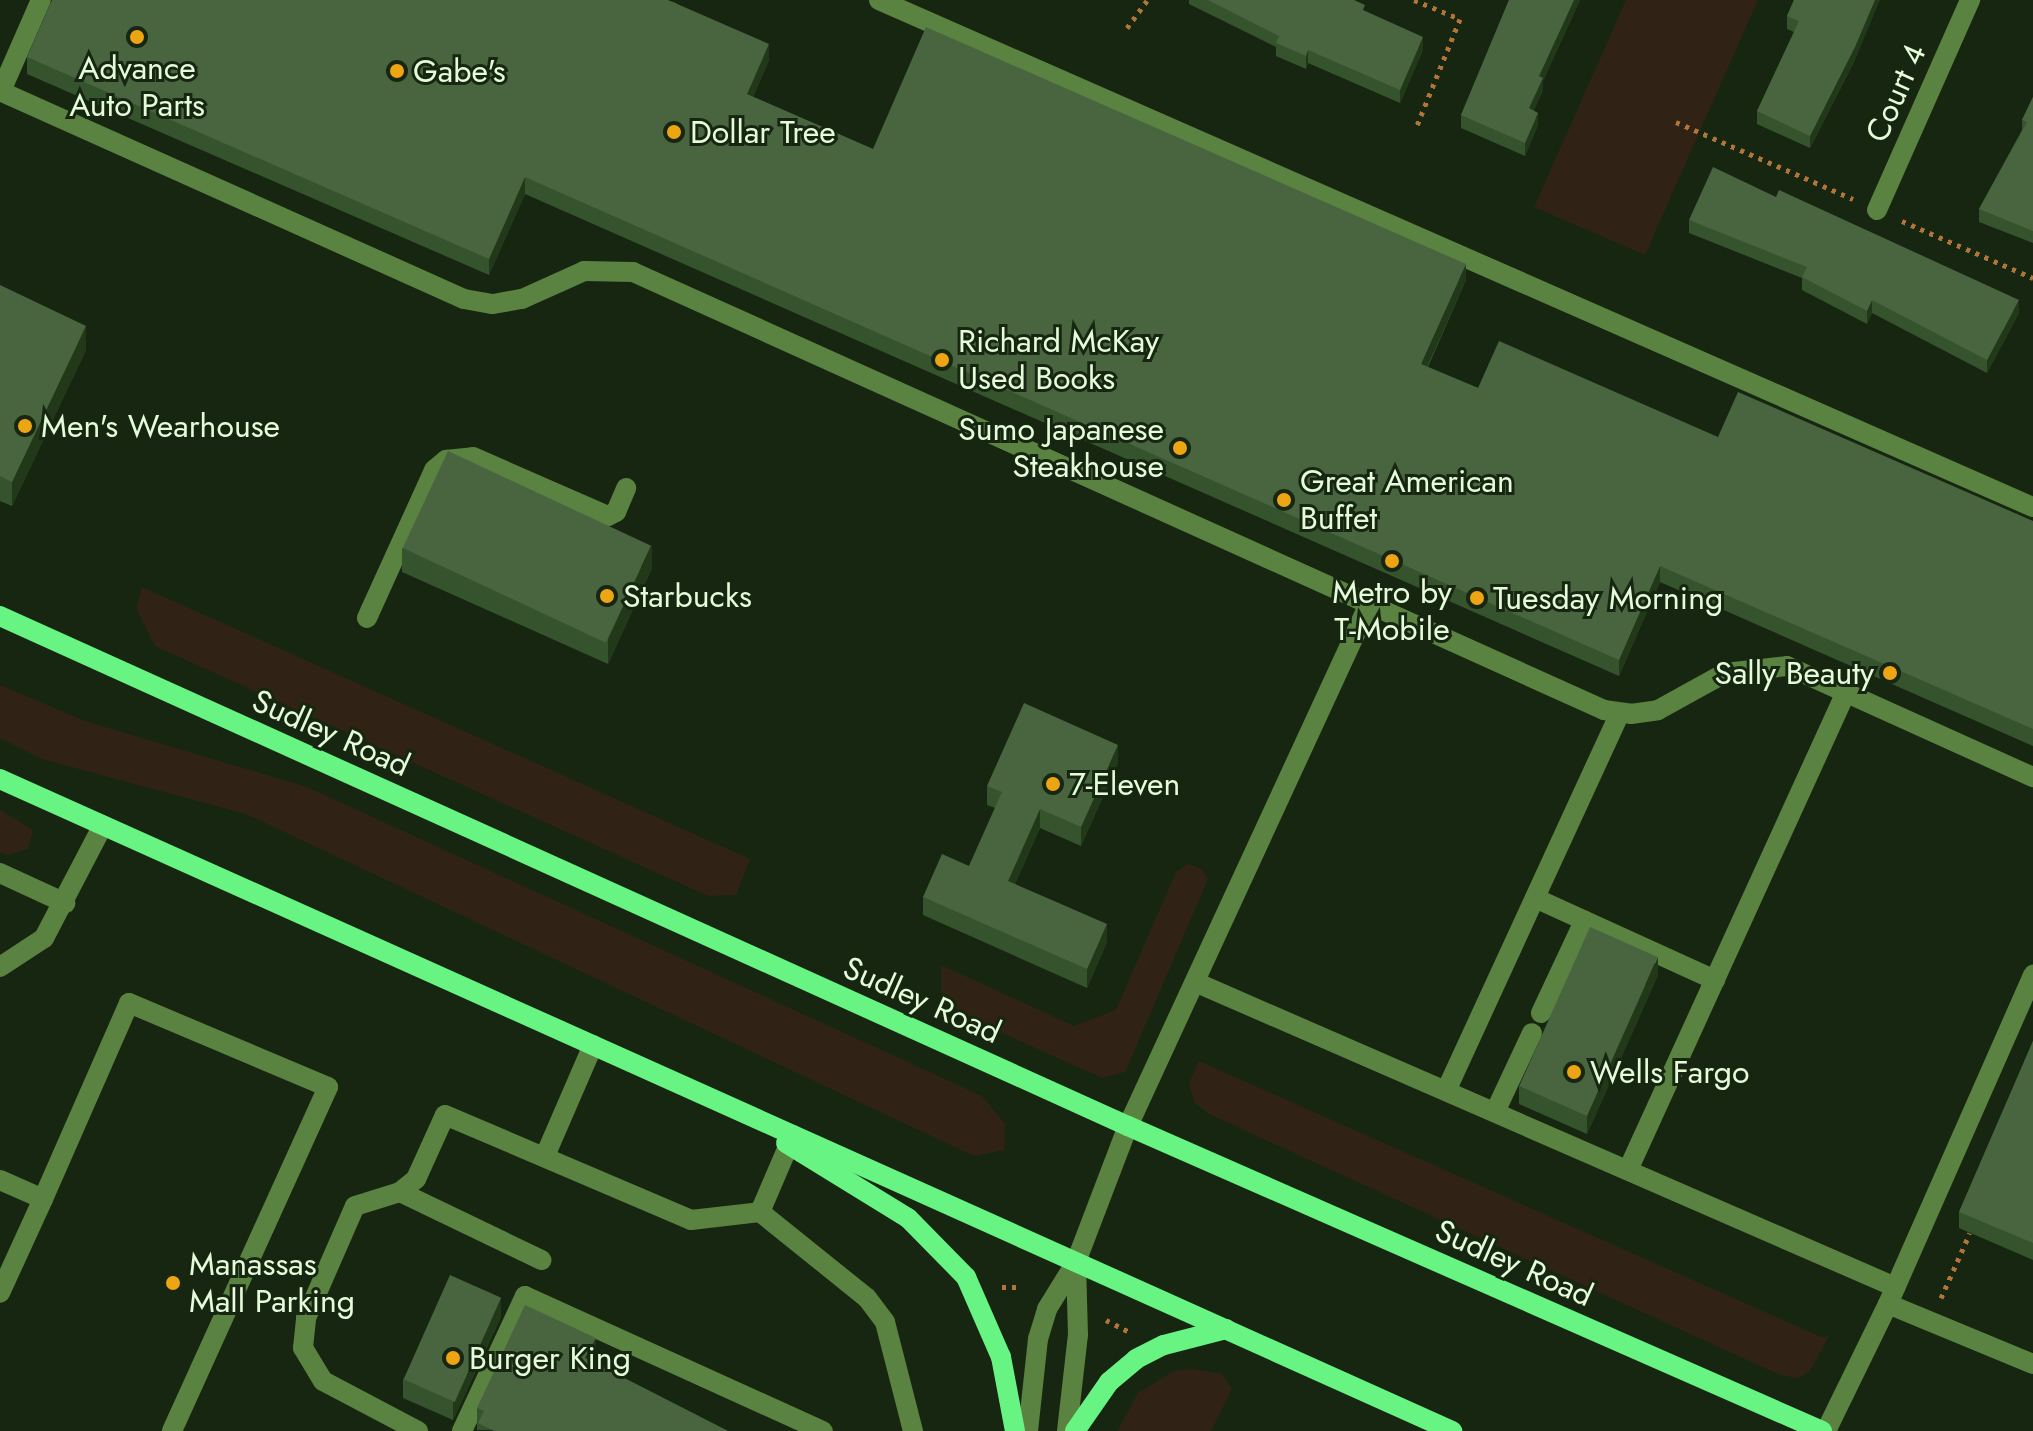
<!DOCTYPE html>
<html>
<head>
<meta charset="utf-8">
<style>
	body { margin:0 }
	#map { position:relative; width:2033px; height:1431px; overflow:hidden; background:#172611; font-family:Jost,sans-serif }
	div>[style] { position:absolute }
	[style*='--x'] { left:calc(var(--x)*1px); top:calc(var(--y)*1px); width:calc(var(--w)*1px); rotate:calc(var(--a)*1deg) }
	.green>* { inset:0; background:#302315 }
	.path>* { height:5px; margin-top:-2.5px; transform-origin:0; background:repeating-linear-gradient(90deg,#b17539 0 4px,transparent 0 10px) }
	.minor>* { height:20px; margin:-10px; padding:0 10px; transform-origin:10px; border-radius:10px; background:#5a8240 }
	.major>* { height:20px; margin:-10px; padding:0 10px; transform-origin:10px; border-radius:10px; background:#68f483 }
	.wall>* { inset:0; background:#35532c }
	.shaded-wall>* { inset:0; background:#213919 }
	.building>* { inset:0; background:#48653f; transform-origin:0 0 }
	.dots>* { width:22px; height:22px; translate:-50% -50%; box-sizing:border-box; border:4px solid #172611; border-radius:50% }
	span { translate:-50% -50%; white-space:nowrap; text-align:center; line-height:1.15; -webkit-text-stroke:6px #172611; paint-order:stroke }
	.poi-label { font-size:32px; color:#e4fcd9 }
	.left { translate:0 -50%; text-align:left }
	.right { translate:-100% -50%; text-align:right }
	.street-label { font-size:32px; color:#e4fcd9 }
</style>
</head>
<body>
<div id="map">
	<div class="green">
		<div style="clip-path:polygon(1626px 0,1758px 0,1645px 255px,1534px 207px)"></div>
		<div style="clip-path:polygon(142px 587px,750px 859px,736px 895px,708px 896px,155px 646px,136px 608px)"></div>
		<div style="clip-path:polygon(0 685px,85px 721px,307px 787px,982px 1096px,1005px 1124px,1004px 1150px,974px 1156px,246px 814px,42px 759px,0 738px)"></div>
		<div style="clip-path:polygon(0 810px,33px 830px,28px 849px,8px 855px,0 852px)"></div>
		<div style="clip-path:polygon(1188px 864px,1202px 869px,1208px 879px,1125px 1072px,1102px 1078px,949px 1009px,941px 998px,941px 965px,1074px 1026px,1116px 1010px,1176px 872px)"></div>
		<div style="clip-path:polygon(1199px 1061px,1821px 1337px,1829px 1336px,1810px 1371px,1798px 1378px,1780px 1375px,1209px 1114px,1194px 1102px,1189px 1083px)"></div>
		<div style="clip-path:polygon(1192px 1369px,1222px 1374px,1232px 1389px,1211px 1431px,1117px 1431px,1138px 1393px,1174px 1371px)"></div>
	</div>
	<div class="path">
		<div style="--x:1414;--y:0;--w:50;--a:22.4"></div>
		<div style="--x:1460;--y:19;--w:118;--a:112"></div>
		<div style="--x:1127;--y:28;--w:34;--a:-54"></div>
		<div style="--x:1676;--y:122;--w:193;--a:23.5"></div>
		<div style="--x:1902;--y:221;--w:143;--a:23.5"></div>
		<div style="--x:1002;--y:1287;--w:15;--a:0"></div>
		<div style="--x:1941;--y:1298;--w:71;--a:-66"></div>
		<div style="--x:1106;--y:1320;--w:27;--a:27"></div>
	</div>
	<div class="minor">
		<div style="--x:879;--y:0;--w:1260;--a:23.72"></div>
		<div style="--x:0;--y:91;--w:508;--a:24.15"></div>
		<div style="--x:464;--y:299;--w:29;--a:10"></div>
		<div style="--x:493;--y:304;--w:29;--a:-10"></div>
		<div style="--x:522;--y:299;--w:68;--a:-24.3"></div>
		<div style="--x:584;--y:271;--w:49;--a:1.2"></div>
		<div style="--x:633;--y:272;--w:1065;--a:24.28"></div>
		<div style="--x:1604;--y:710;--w:27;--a:8"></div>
		<div style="--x:1631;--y:714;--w:27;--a:-8"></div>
		<div style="--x:1658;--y:710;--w:77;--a:-28.9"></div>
		<div style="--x:1725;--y:673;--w:62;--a:-6.4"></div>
		<div style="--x:1787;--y:666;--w:270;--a:24.3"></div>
		<div style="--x:1;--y:91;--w:99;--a:-66.3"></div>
		<div style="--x:1877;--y:210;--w:230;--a:-66.1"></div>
		<div style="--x:367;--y:618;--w:162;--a:-65.6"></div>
		<div style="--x:434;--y:470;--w:16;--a:-40"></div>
		<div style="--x:446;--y:460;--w:27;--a:-6"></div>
		<div style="--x:473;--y:457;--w:147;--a:23.6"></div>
		<div style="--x:608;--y:516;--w:9;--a:-27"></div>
		<div style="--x:616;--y:512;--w:26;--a:-67"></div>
		<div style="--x:0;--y:873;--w:72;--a:24.8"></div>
		<div style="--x:1535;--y:898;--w:198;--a:24.5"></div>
		<div style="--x:0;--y:967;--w:53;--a:-33.4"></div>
		<div style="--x:44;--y:938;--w:127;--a:-62.4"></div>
		<div style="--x:1195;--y:982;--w:764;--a:23.54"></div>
		<div style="--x:1541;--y:1013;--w:102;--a:-64.9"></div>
		<div style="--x:1446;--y:1091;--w:416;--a:-65.3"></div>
		<div style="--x:1495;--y:1112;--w:87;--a:-64.9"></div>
		<div style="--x:793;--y:1135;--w:84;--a:113.2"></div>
		<div style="--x:760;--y:1212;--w:137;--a:38.8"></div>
		<div style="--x:867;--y:1298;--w:30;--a:53"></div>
		<div style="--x:885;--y:1322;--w:113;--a:75.6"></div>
		<div style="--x:545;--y:1156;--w:121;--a:-66.6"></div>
		<div style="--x:1628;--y:1170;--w:525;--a:-65.48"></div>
		<div style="--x:0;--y:1180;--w:47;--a:23.8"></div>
		<div style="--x:43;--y:1199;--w:103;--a:114.6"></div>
		<div style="--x:400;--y:1192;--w:157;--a:25.7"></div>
		<div style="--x:43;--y:1199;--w:214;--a:-66.3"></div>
		<div style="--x:129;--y:1003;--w:216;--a:22.9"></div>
		<div style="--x:328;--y:1087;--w:378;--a:114.4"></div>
		<div style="--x:1888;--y:1304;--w:157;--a:22.5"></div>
		<div style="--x:418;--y:1431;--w:107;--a:-152.2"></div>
		<div style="--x:323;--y:1381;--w:39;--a:-121"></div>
		<div style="--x:303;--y:1348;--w:30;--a:-84"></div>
		<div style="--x:306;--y:1318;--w:122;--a:-66.4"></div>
		<div style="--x:355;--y:1206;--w:47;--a:-17.3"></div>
		<div style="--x:400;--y:1192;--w:21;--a:-39"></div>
		<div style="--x:416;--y:1179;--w:70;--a:-65.6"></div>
		<div style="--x:445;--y:1115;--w:267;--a:23.1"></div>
		<div style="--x:691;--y:1220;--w:69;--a:-6.6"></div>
		<div style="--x:462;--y:1431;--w:149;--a:-65"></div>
		<div style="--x:525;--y:1296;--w:327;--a:24.4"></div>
		<div style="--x:1028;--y:1431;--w:93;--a:-83.8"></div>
		<div style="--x:1038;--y:1339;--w:31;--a:-73"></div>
		<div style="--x:1047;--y:1309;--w:55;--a:-58.3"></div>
		<div style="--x:1076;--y:1262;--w:146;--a:-69.1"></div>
		<div style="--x:1128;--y:1126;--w:575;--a:-65.22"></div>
		<div style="--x:1067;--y:1431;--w:97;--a:-83.5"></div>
		<div style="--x:1078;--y:1335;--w:73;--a:-91.6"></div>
		<div style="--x:1826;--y:1431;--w:141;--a:-64"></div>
		<div style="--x:1888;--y:1304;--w:360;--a:-66.2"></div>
	</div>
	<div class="major">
		<div style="--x:0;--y:616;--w:1238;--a:24.33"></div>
		<div style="--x:1128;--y:1126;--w:758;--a:23.72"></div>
		<div style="--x:0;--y:779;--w:1592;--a:24.18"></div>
		<div style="--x:786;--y:1143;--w:143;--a:31.6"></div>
		<div style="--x:908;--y:1218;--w:83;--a:45.5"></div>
		<div style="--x:966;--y:1277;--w:87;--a:66.4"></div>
		<div style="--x:1001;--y:1357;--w:75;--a:79.3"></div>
		<div style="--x:1075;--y:1431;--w:60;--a:-55.2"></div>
		<div style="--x:1109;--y:1382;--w:35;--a:-40"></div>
		<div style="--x:1136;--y:1359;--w:31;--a:-27"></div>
		<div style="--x:1164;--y:1345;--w:64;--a:-14.5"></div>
	</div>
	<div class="wall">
		<div style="clip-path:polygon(1189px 0,1354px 0,1365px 12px,1423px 50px,1400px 103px,1308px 63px,1306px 69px,1276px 56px,1276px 47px,1189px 4px)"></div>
		<div style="clip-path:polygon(1509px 0,1580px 0,1543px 81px,1543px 90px,1534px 110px,1538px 125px,1525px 156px,1461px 128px,1461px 115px)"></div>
		<div style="clip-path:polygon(1794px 0,1855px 60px,1810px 148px,1757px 124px,1757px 111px,1794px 32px,1787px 29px,1787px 16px)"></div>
		<div style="clip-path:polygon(674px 2px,769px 60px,753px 97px,873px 149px,1466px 280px,1428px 367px,1478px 388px,1718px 437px,2033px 521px,2033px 746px,1660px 582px,1619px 676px,525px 194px,489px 275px,27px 74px,27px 57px)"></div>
		<div style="clip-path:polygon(2033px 97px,2033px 243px,1979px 222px,1979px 209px,2022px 130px,2022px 120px)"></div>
		<div style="clip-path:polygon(1689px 220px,2019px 313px,1987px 373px,1872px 313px,1867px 324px,1802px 290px,1802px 278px,1689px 233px)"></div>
		<div style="clip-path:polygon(0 285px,86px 350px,12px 506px,0 501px)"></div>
		<div style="clip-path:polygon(402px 548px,652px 568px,608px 664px,402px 572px)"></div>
		<div style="clip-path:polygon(1118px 763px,1081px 846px,1040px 828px,1015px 884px,1107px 942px,1087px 988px,923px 915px,923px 897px,969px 866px,995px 808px,987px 805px,987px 786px)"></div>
		<div style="clip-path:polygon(1658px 975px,1587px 1134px,1519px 1104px,1519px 1086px)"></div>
		<div style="clip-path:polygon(2033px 1041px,2033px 1260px,1959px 1228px,1959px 1212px)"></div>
		<div style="clip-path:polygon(501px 1317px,453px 1420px,403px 1398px,403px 1379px)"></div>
		<div style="clip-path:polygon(596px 1361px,595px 1363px,728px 1431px,477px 1430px,477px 1408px)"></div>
	</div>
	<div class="shaded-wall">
		<div style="clip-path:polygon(1574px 0,1580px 0,1543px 81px,1543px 90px,1529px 121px,1529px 108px,1539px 76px)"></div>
		<div style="clip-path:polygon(1875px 0,1880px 0,1855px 60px,1810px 148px,1810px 136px)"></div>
		<div style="clip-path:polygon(1423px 37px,1423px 50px,1400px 103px,1400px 90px)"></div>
		<div style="clip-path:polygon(769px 44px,769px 60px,747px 111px,747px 94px)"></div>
		<div style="clip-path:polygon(1308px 50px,1308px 63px,1306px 69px,1306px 56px)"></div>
		<div style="clip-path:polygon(1538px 113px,1538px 125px,1525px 156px,1525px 143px)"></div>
		<div style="clip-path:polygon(525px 177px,525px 194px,489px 275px,489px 259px)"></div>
		<div style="clip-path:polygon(1466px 264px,1466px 280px,1421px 380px,1421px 364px)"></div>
		<div style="clip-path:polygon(1872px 300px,1872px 313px,1867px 324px,1867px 311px)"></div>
		<div style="clip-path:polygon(2019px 300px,2019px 313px,1987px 373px,1987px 360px)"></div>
		<div style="clip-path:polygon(86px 326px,86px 350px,12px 506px,12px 482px)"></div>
		<div style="clip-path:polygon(652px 544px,652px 568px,608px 664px,608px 639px)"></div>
		<div style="clip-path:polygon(1660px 566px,1660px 582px,1619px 676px,1619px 660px)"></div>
		<div style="clip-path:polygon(1118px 745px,1118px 763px,1081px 846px,1081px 827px)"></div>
		<div style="clip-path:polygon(1040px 809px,1040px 828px,1008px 900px,1008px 881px)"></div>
		<div style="clip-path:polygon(1107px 924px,1107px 942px,1087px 988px,1087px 969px)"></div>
		<div style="clip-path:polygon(1658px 957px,1658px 975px,1587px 1134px,1587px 1116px)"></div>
		<div style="clip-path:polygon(501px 1298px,501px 1317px,453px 1420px,453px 1401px)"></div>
		<div style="clip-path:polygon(596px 1338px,596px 1361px,585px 1380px,585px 1358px)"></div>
	</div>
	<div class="building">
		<div style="clip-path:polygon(52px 0,668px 0,769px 44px,747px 94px,873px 149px,926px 27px,1466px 264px,1421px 364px,1478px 388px,1499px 341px,1718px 437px,1738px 392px,2033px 521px,2033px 729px,1660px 566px,1619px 660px,525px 177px,489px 259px,27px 57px)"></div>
		<div style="clip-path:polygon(1208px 0,1354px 0,1365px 5px,1363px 10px,1423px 37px,1400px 90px,1308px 50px,1306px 56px,1276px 43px,1279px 36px)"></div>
		<div style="clip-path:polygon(1509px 0,1574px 0,1539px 76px,1543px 78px,1529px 108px,1538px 113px,1525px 143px,1461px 115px)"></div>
		<div style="clip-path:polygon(1794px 0,1875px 0,1855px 47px,1810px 136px,1757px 111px,1799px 21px,1787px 16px)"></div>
		<div style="clip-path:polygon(2033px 97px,2033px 231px,1979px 209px,2027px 122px,2022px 120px)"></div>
		<div style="clip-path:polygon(1713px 167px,1776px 197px,1779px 190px,2019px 300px,1987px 360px,1872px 300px,1867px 311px,1802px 277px,1807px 267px,1689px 220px)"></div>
		<div style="clip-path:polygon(0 285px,86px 326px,12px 482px,0 476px)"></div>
		<div style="left:448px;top:451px;width:224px;height:107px;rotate:25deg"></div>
		<div style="clip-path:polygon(1024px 703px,1118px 745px,1081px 827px,1040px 809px,1008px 881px,1107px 924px,1087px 969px,923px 897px,942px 854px,969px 866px,1002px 792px,987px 786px)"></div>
		<div style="left:1590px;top:927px;width:74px;height:174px;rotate:24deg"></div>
		<div style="clip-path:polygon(2033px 1041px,2033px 1243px,1959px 1212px)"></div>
		<div style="left:450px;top:1275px;width:56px;height:114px;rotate:24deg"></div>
		<div style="clip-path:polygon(525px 1305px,596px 1338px,585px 1358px,728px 1431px,494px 1431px,478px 1423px,484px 1411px,477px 1408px)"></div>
	</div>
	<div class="dots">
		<div style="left:137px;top:37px;background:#eea513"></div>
		<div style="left:397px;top:71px;background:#eea513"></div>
		<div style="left:674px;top:132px;background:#eea513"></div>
		<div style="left:942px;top:360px;background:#eea513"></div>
		<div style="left:25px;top:426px;background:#eea513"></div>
		<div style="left:1180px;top:448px;background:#eea513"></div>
		<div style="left:1284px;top:500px;background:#eea513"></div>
		<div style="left:1392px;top:561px;background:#eea513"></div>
		<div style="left:607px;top:596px;background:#eea513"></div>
		<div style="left:1477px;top:598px;background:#eea513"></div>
		<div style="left:1890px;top:673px;background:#eea513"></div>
		<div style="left:1053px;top:784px;background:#eea513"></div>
		<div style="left:1574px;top:1072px;background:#eea513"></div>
		<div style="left:173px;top:1283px;background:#eea513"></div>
		<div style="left:453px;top:1358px;background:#eea513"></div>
	</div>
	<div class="poi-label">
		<span style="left:137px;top:87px">Advance<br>Auto Parts</span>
		<span class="left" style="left:413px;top:71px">Gabe's</span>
		<span class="left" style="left:690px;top:132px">Dollar Tree</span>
		<span class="left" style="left:958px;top:360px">Richard McKay<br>Used Books</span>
		<span class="left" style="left:41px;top:426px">Men's Wearhouse</span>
		<span class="right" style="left:1164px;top:448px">Sumo Japanese<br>Steakhouse</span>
		<span class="left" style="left:1300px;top:500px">Great American<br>Buffet</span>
		<span style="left:1392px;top:611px">Metro by<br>T-Mobile</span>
		<span class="left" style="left:623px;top:596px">Starbucks</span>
		<span class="left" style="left:1493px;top:598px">Tuesday Morning</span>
		<span class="right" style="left:1874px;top:673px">Sally Beauty</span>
		<span class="left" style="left:1069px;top:784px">7-Eleven</span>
		<span class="left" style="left:1590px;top:1072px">Wells Fargo</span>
		<span class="left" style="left:189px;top:1283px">Manassas<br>Mall Parking</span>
		<span class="left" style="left:469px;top:1358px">Burger King</span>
	</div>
	<div class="street-label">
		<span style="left:1896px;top:93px;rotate:-66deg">Court 4</span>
		<span style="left:331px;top:733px;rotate:24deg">Sudley Road</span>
		<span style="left:922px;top:1000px;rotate:24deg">Sudley Road</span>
		<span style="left:1514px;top:1263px;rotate:24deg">Sudley Road</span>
	</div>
</div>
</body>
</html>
